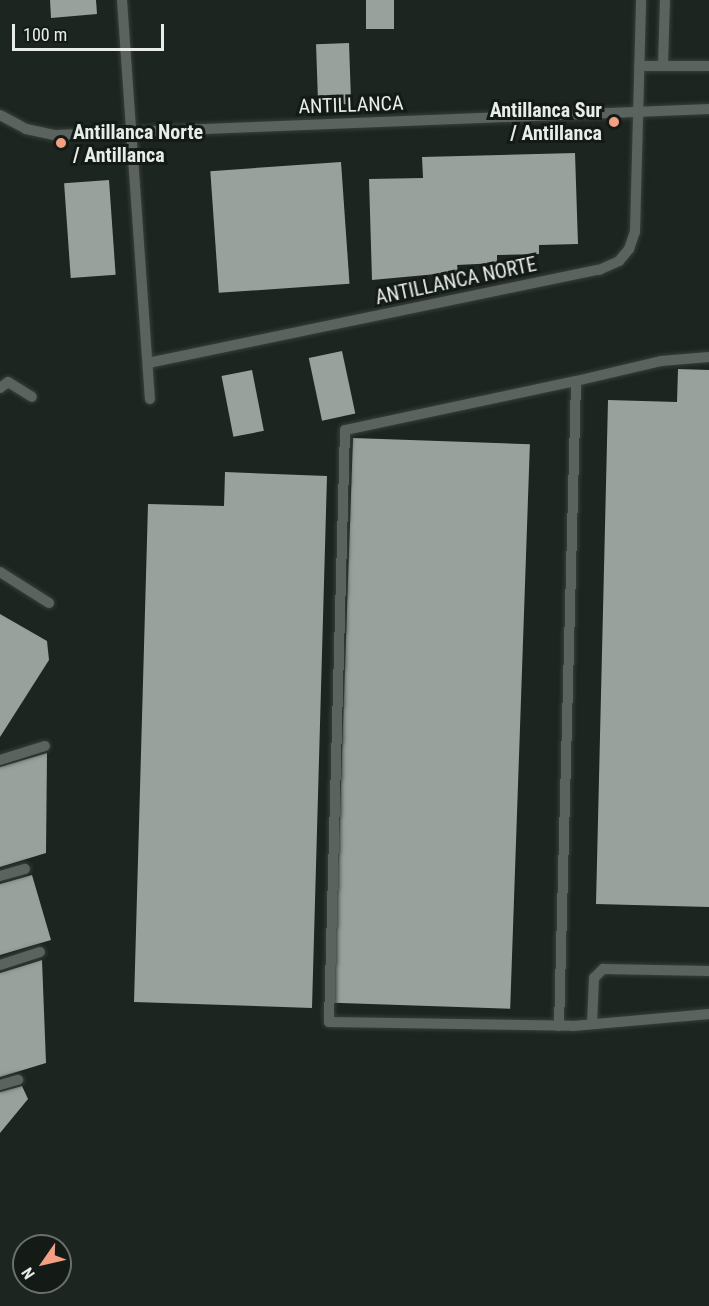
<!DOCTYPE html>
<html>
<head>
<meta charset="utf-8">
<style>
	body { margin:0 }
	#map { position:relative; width:709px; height:1306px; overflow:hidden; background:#1d2520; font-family:"Roboto Condensed",sans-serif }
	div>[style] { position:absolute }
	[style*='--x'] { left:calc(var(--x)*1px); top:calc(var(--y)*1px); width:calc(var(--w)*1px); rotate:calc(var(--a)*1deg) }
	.building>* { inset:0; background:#98a19b; transform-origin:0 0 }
	.roads { filter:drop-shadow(0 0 2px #383f3b) drop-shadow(0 0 2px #383f3b) }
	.minor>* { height:10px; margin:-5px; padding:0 5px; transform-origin:5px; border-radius:5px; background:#5b635e }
	.dots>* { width:16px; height:16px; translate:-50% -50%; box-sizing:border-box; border:3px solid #141b17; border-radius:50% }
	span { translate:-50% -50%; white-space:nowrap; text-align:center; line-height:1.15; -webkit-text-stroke:6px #141b17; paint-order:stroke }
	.street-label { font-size:20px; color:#e8edea }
	.poi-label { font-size:20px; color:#e8edea; font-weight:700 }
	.right { translate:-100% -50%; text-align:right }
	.left { translate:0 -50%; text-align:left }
	.north { position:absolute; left:12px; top:1234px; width:60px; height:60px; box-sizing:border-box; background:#141b17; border:2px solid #696f6b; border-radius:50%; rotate:236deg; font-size:16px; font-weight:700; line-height:24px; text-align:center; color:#e8edea }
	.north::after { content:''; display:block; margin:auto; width:21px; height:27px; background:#f39f84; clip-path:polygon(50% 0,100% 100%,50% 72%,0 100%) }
	.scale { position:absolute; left:12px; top:24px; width:152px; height:27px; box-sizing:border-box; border:3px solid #e8edea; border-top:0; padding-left:8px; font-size:18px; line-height:21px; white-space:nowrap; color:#e8edea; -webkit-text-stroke:4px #141b17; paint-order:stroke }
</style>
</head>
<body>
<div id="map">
	<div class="building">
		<div style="clip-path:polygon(50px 0,96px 0,97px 14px,51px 18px)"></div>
		<div style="left:366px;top:0;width:28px;height:29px"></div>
		<div style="left:349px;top:43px;width:61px;height:33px;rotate:88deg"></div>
		<div style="clip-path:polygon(575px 153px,578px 244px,539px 245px,539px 254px,497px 255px,497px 263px,457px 265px,458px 272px,372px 280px,369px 179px,423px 178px,422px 157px)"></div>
		<div style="left:341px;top:162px;width:122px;height:131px;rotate:86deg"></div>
		<div style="left:109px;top:180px;width:95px;height:45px;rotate:86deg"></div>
		<div style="left:342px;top:351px;width:64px;height:34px;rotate:78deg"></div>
		<div style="clip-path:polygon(678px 369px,709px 370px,709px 907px,596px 904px,608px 400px,677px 402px)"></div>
		<div style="left:252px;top:370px;width:62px;height:31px;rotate:79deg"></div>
		<div style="left:353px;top:438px;width:177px;height:565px;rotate:2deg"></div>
		<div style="clip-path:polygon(225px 472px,327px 476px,312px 1008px,134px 1002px,148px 504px,224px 506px)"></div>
		<div style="clip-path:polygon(0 614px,47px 641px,49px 660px,0 737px)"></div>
		<div style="clip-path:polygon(47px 753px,46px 853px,0 867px,0 767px)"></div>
		<div style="clip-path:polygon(32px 875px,51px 940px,0 955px,0 884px)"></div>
		<div style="clip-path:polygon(42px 960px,46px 1063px,0 1077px,0 973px)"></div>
		<div style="clip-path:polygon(22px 1086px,28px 1099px,0 1133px,0 1092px)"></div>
	</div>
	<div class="roads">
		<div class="minor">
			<div style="--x:122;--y:0;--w:400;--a:86"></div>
			<div style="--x:639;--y:66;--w:70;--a:0"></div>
			<div style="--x:663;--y:66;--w:66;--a:-88.3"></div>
			<div style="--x:0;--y:115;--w:30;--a:28"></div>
			<div style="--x:26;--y:129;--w:30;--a:12"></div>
			<div style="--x:55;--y:135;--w:655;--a:-2.28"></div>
			<div style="--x:148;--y:363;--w:460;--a:-11.7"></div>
			<div style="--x:599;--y:270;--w:22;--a:-24"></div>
			<div style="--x:619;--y:261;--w:16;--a:-50"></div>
			<div style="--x:629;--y:249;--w:18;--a:-71"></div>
			<div style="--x:635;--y:232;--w:232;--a:-88.5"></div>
			<div style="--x:576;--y:381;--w:236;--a:168"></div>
			<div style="--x:345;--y:430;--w:592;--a:91.55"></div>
			<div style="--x:329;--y:1022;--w:244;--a:0.9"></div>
			<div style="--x:573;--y:1026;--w:137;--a:-5"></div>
			<div style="--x:0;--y:388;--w:10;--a:-37"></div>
			<div style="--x:8;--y:382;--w:28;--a:32"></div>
			<div style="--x:0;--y:572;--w:58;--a:32.3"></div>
			<div style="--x:0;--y:760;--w:47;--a:-17.3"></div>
			<div style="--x:0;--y:876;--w:26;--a:-16"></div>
			<div style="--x:0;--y:965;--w:42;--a:-18"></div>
			<div style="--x:592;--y:1024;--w:46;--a:-87.5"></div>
			<div style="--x:594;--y:978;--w:13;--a:-45"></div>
			<div style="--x:603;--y:969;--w:106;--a:1.1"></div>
			<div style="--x:559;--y:1026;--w:645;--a:-88.49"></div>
			<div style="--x:576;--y:381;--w:87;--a:-13.2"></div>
			<div style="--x:661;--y:361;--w:48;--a:-4.8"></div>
			<div style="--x:0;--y:1085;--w:19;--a:-16"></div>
		</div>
	</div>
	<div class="dots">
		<div style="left:614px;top:122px;background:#f39f84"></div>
		<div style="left:61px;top:143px;background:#f39f84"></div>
	</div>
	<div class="street-label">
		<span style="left:351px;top:105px;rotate:-2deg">ANTILLANCA</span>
		<span style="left:456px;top:281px;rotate:-12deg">ANTILLANCA NORTE</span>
	</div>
	<div class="poi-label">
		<span class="right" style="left:602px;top:122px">Antillanca Sur<br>/ Antillanca</span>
		<span class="left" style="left:73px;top:144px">Antillanca Norte<br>/ Antillanca</span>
	</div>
	<div class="north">N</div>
	<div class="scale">100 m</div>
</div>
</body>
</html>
